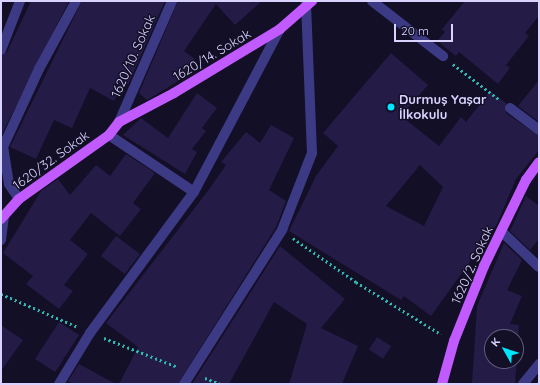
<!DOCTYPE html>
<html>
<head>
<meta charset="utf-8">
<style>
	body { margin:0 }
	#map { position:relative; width:540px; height:385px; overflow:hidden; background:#130f26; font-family:Quicksand,sans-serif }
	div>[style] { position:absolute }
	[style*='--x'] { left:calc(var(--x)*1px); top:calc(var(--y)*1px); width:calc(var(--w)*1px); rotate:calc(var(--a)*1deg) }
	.building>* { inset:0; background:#241b47; transform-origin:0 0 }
	.path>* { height:2.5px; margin-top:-1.25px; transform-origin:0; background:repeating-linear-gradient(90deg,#2fb8b0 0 2px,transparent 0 5px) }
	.minor>* { height:10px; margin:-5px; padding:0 5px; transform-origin:5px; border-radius:5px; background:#3d3a85 }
	.major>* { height:10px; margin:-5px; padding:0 5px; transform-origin:5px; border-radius:5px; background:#c25bff }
	.dots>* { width:11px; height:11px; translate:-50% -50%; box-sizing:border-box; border:2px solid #130f26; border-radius:50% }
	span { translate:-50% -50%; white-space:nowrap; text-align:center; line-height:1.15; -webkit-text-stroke:3px #130f26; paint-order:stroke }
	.street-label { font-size:13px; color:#d9d4ff }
	.poi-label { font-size:13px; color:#d9d4ff; font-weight:700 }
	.left { translate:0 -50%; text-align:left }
	.frame { position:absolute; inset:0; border:2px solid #d9d4ff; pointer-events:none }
	.north { position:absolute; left:484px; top:329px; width:40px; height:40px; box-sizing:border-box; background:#130f26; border:1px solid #625e7d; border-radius:50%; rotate:309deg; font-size:11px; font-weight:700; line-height:16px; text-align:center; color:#d9d4ff }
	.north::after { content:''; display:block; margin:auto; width:14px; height:18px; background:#00e5ff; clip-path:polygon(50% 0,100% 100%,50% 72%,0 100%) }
	.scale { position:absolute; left:394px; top:24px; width:59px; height:18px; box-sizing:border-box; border:2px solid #d9d4ff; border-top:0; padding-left:5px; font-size:12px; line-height:14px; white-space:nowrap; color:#d9d4ff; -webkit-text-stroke:3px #130f26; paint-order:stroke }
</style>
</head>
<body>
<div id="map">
	<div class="building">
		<div style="clip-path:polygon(31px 1px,69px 1px,1px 136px,1px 56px,7px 52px)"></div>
		<div style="clip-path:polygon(82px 1px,165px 1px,128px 85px,125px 82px,114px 101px,90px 88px,72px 128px,54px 120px,36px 159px,10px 147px)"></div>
		<div style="clip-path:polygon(178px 1px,262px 1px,235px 25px,216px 4px,184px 51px,195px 59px,180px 80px,147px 100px,139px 93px)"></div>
		<div style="clip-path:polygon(465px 1px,539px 1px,539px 16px,525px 33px,529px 36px,506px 65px,510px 68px,498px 84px,459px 52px,456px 56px,437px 41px,445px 32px,442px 29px)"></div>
		<div style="clip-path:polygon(evenodd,391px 53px,428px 85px,401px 116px,439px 146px,461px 117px,466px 122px,490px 91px,506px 103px,506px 113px,539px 136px,539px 150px,516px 179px,497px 224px,431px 316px,404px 296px,401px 300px,289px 231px,316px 176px,338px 146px,323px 133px,391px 53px,420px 165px,443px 187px,424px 226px,386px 206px,420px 165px)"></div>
		<div style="clip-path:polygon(539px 80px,539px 122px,518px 106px)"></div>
		<div style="clip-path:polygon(197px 93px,217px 108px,202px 128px,206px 131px,192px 149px,197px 152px,185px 174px,123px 135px,141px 118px,168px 138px)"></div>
		<div style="clip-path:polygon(271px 125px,294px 138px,269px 190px,286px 201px,276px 227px,178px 384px,119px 384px,138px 347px,106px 323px,207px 192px,226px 165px,221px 162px,246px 132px,260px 143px)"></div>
		<div style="clip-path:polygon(126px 154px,155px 173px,133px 203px,141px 209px,120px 236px,91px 213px,70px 240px,88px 254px,64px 285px,73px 291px,59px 309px,26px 284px,33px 276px,3px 253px,41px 191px,58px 179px,70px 195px,96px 165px,110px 176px)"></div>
		<div style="clip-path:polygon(526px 196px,539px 206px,539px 239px,530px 250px,510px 231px)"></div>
		<div style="left:116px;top:236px;width:30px;height:25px;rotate:37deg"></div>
		<div style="clip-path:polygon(evenodd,504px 243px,522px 260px,507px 290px,522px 296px,510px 324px,519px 325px,515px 384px,472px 383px,477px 306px,504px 243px,492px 337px,516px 337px,516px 361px,492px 361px,492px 337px)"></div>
		<div style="clip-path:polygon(280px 246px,345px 299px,321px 328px,358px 346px,342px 384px,289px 384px,307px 324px,274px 302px,229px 384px,192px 384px)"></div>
		<div style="left:59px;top:322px;width:24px;height:44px;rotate:33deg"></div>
		<div style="clip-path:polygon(1px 325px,23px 340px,1px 371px)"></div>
		<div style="left:377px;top:337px;width:17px;height:15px;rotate:33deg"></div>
		<div style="clip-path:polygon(79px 364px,116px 384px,73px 384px,68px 381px)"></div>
	</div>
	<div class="path">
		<div style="--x:453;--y:64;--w:59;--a:37.5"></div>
		<div style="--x:293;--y:238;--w:77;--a:34.9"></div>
		<div style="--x:356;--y:282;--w:100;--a:31.5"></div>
		<div style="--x:1;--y:294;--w:84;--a:23.2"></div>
		<div style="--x:104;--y:338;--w:79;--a:21.4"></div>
		<div style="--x:205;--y:378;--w:17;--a:21"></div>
	</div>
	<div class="minor">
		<div style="--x:372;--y:1;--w:90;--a:37.8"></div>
		<div style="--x:1;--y:50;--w:53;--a:-68.8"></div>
		<div style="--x:510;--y:108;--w:36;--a:37"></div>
		<div style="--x:119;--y:122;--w:132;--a:-66.3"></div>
		<div style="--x:109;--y:135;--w:102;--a:33.8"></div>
		<div style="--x:19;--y:199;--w:18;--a:-124"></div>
		<div style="--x:9;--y:184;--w:37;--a:-99"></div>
		<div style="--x:3;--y:147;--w:86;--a:-65.2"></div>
		<div style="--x:39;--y:69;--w:77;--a:-61.4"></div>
		<div style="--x:501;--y:231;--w:52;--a:43.5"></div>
		<div style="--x:1;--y:240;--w:23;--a:-83"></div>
		<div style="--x:59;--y:384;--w:60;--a:-58.7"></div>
		<div style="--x:90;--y:333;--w:175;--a:-53.6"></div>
		<div style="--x:194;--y:192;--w:184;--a:-62.2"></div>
		<div style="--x:184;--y:384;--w:183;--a:-57.5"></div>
		<div style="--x:282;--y:230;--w:83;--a:-68.7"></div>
		<div style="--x:312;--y:153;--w:149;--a:-92.3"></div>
		<div style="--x:523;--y:384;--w:26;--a:-51"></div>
	</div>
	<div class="major">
		<div style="--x:1;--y:219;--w:27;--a:-48"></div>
		<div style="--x:19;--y:199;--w:110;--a:-35.4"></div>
		<div style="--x:109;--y:135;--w:16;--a:-52"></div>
		<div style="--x:119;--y:122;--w:62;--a:-27.8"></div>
		<div style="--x:174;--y:93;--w:124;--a:-31.1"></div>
		<div style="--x:280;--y:29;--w:43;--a:-41.2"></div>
		<div style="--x:442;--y:384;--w:45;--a:-74.4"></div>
		<div style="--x:454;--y:341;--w:81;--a:-68.2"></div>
		<div style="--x:484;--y:266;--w:96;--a:-64"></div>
		<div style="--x:526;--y:180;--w:22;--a:-54"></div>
	</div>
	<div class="dots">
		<div style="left:391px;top:107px;background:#00e5ff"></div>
	</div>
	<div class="street-label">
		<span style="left:212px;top:55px;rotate:-31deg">1620/14. Sokak</span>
		<span style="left:133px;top:56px;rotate:-66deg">1620/10. Sokak</span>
		<span style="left:51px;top:160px;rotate:-36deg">1620/32. Sokak</span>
		<span style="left:472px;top:265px;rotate:-66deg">1620/2. Sokak</span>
	</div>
	<div class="poi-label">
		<span class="left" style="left:399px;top:107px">Durmuş Yaşar<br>İlkokulu</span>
	</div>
	<div class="frame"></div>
	<div class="north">K</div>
	<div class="scale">20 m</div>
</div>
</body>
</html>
